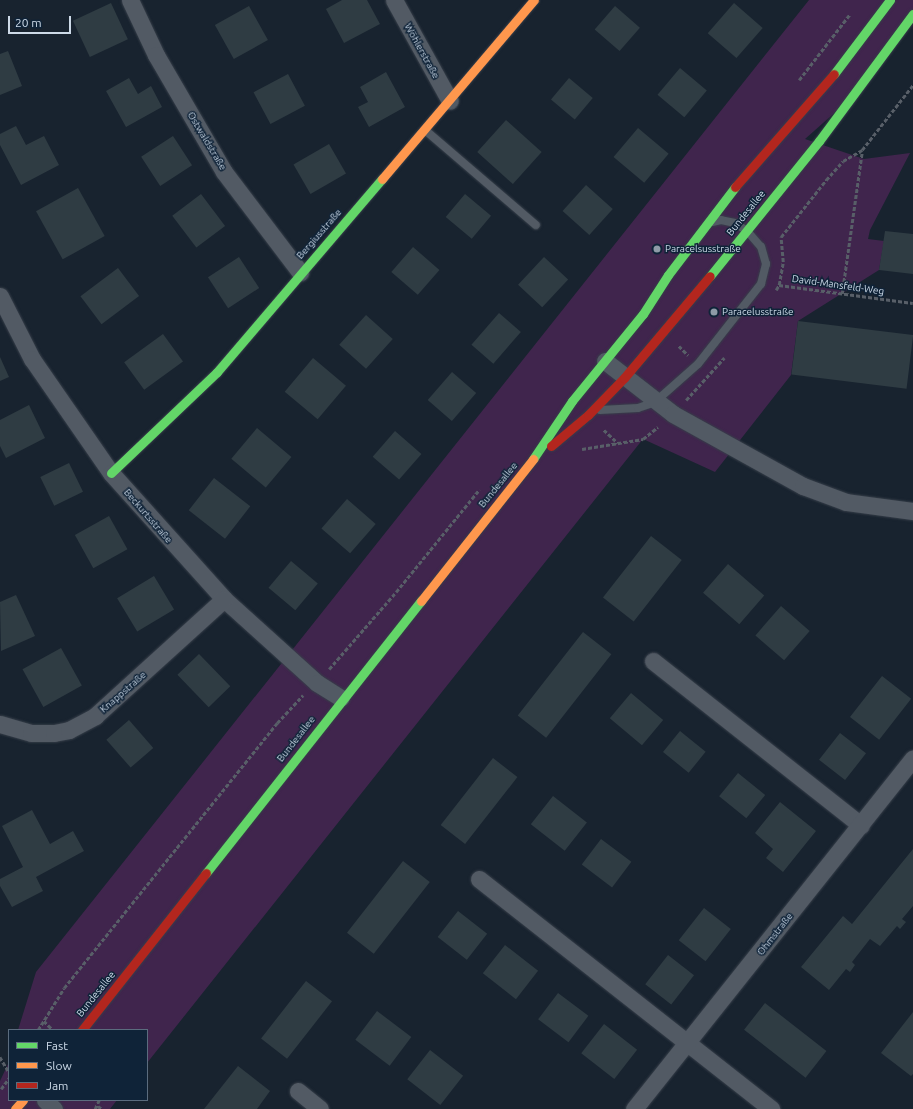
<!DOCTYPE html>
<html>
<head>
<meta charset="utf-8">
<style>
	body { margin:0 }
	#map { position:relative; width:913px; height:1109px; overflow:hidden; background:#18232f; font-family:Ubuntu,sans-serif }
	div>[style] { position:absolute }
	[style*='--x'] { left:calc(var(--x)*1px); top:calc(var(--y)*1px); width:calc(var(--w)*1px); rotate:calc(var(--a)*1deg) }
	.green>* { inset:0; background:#40254d }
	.building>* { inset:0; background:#2f3c43; transform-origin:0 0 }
	.path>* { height:2.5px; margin-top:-1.25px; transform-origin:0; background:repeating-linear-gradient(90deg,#585f68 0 4px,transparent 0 6px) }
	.roads { filter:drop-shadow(0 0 1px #363e49) drop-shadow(0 0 1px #363e49) }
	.lane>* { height:8px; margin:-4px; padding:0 4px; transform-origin:4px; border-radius:4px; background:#525a64 }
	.street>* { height:17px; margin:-8.5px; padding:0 8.5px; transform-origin:8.5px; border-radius:8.5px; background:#525a64 }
	.fast>* { height:9px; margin:-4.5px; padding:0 4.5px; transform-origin:4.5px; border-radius:4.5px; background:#63d668 }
	.slow>* { height:9px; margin:-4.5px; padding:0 4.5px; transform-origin:4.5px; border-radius:4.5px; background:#ff974d }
	.jam>* { height:9px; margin:-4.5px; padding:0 4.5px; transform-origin:4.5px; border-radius:4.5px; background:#b3261e }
	.dots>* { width:11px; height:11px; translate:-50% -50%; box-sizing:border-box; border:2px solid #0f2338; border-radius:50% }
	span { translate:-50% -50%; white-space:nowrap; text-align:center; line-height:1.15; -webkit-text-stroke:3px #0f2338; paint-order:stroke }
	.street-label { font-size:10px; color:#cddae8 }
	.poi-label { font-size:10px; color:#cddae8 }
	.left { translate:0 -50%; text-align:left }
	.legend { position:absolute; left:8px; top:1029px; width:140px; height:72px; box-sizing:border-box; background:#0f2338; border:1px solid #5b6c7e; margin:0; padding:5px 7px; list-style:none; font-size:12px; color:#cddae8 }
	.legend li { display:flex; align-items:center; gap:8px; height:20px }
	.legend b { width:20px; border:1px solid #5b6c7e }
	.scale { position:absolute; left:8px; top:16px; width:63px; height:18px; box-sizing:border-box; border:2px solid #cddae8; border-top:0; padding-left:5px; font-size:12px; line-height:14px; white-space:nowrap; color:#cddae8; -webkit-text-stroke:3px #0f2338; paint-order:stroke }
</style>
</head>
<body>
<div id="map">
	<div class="green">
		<div style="clip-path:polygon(809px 0,913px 0,913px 14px,849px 100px,805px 139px,864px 159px,910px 153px,870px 230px,868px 239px,884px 241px,879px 270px,798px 321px,791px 375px,715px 472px,643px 439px,147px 1063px,147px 1030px,18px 1030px,36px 972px)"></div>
		<div style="clip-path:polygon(9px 1062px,9px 1100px,117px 1100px,110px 1109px,0 1109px,0 1081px)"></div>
	</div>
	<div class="building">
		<div style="clip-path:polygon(342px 0,367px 0,380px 24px,344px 43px,326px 9px)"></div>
		<div style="left:111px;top:3px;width:40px;height:42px;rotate:65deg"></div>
		<div style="left:734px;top:3px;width:38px;height:40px;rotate:41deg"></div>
		<div style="left:249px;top:6px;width:39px;height:39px;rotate:61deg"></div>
		<div style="left:615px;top:6px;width:33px;height:31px;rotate:41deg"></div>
		<div style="clip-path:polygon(8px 51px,22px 86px,0 95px,0 54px)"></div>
		<div style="left:680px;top:68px;width:35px;height:35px;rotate:40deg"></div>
		<div style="clip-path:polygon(386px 72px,405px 107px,369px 127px,358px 107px,368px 102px,360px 87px)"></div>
		<div style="left:288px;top:74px;width:36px;height:39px;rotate:62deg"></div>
		<div style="clip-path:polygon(129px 78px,138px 94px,151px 86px,162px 107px,126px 127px,106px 91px)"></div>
		<div style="left:569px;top:78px;width:31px;height:28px;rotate:40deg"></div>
		<div style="left:506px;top:120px;width:48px;height:43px;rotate:42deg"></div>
		<div style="clip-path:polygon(16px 126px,26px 145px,44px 136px,59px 165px,21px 185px,0 145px,0 134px)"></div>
		<div style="left:638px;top:128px;width:40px;height:38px;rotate:40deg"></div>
		<div style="left:173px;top:136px;width:35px;height:38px;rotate:57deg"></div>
		<div style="left:329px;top:144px;width:34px;height:41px;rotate:60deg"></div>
		<div style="left:586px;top:185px;width:36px;height:35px;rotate:42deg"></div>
		<div style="left:78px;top:188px;width:55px;height:48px;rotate:61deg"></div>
		<div style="left:201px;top:194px;width:40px;height:36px;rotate:53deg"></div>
		<div style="left:465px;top:194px;width:34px;height:30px;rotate:40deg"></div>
		<div style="clip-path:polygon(885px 231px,913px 234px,913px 274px,879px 270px)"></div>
		<div style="left:413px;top:247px;width:35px;height:33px;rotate:41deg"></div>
		<div style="left:239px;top:257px;width:37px;height:37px;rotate:57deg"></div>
		<div style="left:544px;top:257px;width:33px;height:38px;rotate:43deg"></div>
		<div style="left:118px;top:268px;width:35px;height:47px;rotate:53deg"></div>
		<div style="left:499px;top:313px;width:29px;height:42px;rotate:41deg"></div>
		<div style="left:366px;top:315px;width:36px;height:40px;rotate:42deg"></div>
		<div style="left:798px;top:321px;width:116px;height:54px;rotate:7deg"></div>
		<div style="left:163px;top:334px;width:34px;height:48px;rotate:54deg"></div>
		<div style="clip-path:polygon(0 357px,9px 377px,0 381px)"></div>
		<div style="left:313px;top:358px;width:43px;height:44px;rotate:40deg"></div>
		<div style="left:452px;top:372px;width:32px;height:37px;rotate:41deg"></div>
		<div style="clip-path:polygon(29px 405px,45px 438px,6px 458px,0 446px,0 420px)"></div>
		<div style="left:257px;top:428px;width:45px;height:40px;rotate:40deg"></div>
		<div style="left:395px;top:431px;width:35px;height:34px;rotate:41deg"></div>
		<div style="left:69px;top:463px;width:32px;height:32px;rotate:64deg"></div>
		<div style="left:214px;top:478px;width:46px;height:41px;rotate:38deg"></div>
		<div style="left:347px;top:499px;width:38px;height:39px;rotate:41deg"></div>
		<div style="left:109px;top:516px;width:38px;height:39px;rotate:61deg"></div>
		<div style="left:651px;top:536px;width:39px;height:78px;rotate:38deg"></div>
		<div style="left:291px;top:561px;width:35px;height:35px;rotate:40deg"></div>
		<div style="left:728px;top:564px;width:48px;height:38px;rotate:41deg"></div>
		<div style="left:154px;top:576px;width:39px;height:43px;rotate:59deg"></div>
		<div style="clip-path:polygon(16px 595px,35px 636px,1px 651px,0 602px)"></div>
		<div style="left:781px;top:606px;width:38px;height:39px;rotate:41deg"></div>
		<div style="left:583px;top:632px;width:36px;height:106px;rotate:38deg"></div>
		<div style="left:61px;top:648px;width:43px;height:44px;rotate:61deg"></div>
		<div style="left:199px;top:654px;width:45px;height:30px;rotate:46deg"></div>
		<div style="left:882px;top:676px;width:37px;height:52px;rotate:38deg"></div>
		<div style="left:631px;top:693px;width:42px;height:33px;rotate:40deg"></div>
		<div style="left:129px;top:720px;width:37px;height:30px;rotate:49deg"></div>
		<div style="left:680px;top:731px;width:33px;height:27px;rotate:39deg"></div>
		<div style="left:840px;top:733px;width:33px;height:34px;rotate:38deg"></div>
		<div style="left:493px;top:758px;width:31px;height:85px;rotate:38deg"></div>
		<div style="left:738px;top:773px;width:35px;height:30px;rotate:39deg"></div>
		<div style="left:553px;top:796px;width:43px;height:36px;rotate:38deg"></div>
		<div style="clip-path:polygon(780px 802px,816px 831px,783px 872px,766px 858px,773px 849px,755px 833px)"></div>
		<div style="clip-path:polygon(32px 810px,50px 844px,73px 831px,84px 851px,36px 877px,43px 891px,12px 907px,0 886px,0 879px,23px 867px,2px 826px)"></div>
		<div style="left:601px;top:839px;width:38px;height:32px;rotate:37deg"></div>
		<div style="clip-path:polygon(913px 849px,913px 906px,902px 919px,906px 922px,900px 929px,897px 926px,880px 946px,870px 939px,852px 962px,855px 965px,850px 972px,846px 969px,829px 990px,801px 967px,843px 916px,852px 924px)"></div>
		<div style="left:403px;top:861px;width:34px;height:91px;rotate:38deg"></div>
		<div style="left:704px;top:908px;width:34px;height:41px;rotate:38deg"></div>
		<div style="left:458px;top:911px;width:37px;height:33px;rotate:38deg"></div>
		<div style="left:505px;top:945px;width:42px;height:36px;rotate:38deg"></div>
		<div style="left:668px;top:955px;width:33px;height:37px;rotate:38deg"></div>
		<div style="left:306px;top:981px;width:33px;height:73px;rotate:38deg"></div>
		<div style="left:558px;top:993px;width:38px;height:33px;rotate:37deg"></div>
		<div style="left:765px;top:1003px;width:78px;height:34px;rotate:38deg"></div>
		<div style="left:377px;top:1011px;width:43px;height:36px;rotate:37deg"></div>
		<div style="clip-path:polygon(913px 1012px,913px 1074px,911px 1076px,881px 1053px)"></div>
		<div style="left:604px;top:1024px;width:42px;height:37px;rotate:38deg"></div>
		<div style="left:430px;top:1050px;width:42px;height:37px;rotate:38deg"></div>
		<div style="clip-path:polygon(238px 1066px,270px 1091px,257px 1109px,204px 1109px)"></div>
	</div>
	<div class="path">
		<div style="--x:799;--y:80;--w:83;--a:-52.3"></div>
		<div style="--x:779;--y:285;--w:135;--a:7.7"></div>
		<div style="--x:776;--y:290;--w:6;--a:-59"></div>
		<div style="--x:779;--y:285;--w:23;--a:-80"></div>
		<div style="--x:783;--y:262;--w:25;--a:-95"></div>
		<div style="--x:781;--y:237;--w:73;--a:-51.7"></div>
		<div style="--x:826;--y:180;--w:25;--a:-48"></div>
		<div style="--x:843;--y:161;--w:22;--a:-30"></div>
		<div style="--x:862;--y:150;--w:83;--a:-51.9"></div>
		<div style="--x:842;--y:294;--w:144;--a:-82"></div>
		<div style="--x:679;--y:346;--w:13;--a:45"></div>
		<div style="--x:686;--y:400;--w:57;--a:-47.9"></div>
		<div style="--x:604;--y:430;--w:19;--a:43"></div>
		<div style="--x:582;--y:449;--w:62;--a:-9.3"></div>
		<div style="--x:643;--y:439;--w:19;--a:-39"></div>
		<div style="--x:329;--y:669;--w:102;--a:-49"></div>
		<div style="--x:396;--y:592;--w:132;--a:-50.9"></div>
		<div style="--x:44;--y:1021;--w:13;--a:45"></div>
		<div style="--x:38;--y:1030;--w:49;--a:-58.2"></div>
		<div style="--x:64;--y:988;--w:340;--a:-51.2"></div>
		<div style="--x:277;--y:723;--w:38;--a:-47"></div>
		<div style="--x:0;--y:1057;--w:17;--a:59"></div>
		<div style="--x:1;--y:1089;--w:14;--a:-54"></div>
		<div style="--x:98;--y:1106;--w:5;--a:37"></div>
		<div style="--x:95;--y:1109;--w:10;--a:-66"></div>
	</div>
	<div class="roads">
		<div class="lane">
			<div style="--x:425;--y:130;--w:146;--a:40.6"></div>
			<div style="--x:600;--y:410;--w:38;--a:-3"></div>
			<div style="--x:638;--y:408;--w:18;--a:-19"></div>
			<div style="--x:655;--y:402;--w:57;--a:-41.5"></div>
			<div style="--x:698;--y:364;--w:102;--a:-51.8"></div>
			<div style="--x:761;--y:284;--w:21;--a:-76"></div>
			<div style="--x:766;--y:264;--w:18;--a:-106"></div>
			<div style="--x:761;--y:247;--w:21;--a:-131"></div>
			<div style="--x:747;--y:231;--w:14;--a:-146"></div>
			<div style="--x:735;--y:223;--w:14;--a:-168"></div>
			<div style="--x:721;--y:220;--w:8;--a:166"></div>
		</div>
		<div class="street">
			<div style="--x:130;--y:0;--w:61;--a:64.7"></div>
			<div style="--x:156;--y:55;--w:135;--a:59.8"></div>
			<div style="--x:224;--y:172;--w:126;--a:52.8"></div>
			<div style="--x:394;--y:0;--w:115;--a:61"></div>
			<div style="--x:0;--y:296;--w:71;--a:63.1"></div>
			<div style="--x:32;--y:359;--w:139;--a:55.3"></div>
			<div style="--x:111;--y:473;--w:169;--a:48.1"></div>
			<div style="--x:224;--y:599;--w:125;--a:42.1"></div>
			<div style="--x:317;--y:683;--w:28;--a:32"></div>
			<div style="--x:605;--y:361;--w:86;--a:37.9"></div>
			<div style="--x:673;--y:414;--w:149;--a:29"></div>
			<div style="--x:803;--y:486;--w:46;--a:20.4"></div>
			<div style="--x:846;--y:502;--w:68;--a:7.7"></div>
			<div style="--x:653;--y:661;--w:265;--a:38.3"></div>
			<div style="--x:0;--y:724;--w:32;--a:16"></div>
			<div style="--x:31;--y:733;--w:23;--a:0"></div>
			<div style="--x:54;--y:733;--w:15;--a:-11"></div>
			<div style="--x:69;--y:730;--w:30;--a:-28"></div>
			<div style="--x:95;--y:716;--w:174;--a:-42.2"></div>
			<div style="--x:479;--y:879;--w:372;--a:38.2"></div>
			<div style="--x:298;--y:1091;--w:28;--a:39"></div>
			<div style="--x:45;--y:1100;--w:13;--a:45"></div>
			<div style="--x:634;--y:1109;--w:448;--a:-51.5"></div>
		</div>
		<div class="fast">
			<div style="--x:834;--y:74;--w:93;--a:-52.9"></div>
			<div style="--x:710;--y:276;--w:174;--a:-51.1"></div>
			<div style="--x:819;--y:141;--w:158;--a:-53.5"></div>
			<div style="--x:533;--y:459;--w:70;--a:-56.1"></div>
			<div style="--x:572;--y:401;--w:112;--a:-50.8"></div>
			<div style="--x:643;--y:314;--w:46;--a:-57.3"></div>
			<div style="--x:668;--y:275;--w:111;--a:-52.7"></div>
			<div style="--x:111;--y:473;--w:146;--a:-43.6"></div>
			<div style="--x:217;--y:372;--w:254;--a:-49.5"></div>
			<div style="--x:206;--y:873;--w:347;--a:-51.7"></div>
		</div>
		<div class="slow">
			<div style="--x:382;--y:179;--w:235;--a:-49.7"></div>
			<div style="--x:421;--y:601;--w:181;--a:-51.7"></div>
			<div style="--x:15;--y:1109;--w:12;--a:-48"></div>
		</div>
		<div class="jam">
			<div style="--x:735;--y:187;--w:150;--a:-48.8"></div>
			<div style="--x:551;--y:446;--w:48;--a:-40"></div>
			<div style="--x:588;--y:415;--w:52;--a:-45.8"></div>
			<div style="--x:624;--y:378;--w:133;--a:-49.9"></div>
			<div style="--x:82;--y:1030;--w:200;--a:-51.7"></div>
		</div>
	</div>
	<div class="dots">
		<div style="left:657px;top:249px;background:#8e9aa7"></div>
		<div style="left:714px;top:312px;background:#8e9aa7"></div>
	</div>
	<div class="street-label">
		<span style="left:422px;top:51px;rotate:61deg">Wöhlerstraße</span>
		<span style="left:207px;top:141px;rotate:59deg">Ostwaldstraße</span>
		<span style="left:746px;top:213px;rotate:-51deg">Bundesallee</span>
		<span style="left:319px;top:234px;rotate:-49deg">Bergiusstraße</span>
		<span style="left:838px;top:285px;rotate:8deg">David-Mansfeld-Weg</span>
		<span style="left:498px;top:485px;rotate:-51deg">Bundesallee</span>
		<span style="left:148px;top:516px;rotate:49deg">Beckurtsstraße</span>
		<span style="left:123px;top:692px;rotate:-41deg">Knappstraße</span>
		<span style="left:296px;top:739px;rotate:-52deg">Bundesallee</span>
		<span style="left:775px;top:934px;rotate:-52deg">Ohmstraße</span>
		<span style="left:96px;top:994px;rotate:-51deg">Bundesallee</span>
	</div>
	<div class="poi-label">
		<span class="left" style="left:665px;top:249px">Paracelsusstraße</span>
		<span class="left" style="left:722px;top:312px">Paracelusstraße</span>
	</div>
	<ul class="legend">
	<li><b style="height:5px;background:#63d668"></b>Fast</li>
	<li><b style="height:5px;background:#ff974d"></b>Slow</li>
	<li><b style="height:5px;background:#b3261e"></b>Jam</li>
	</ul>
	<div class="scale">20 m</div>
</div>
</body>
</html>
